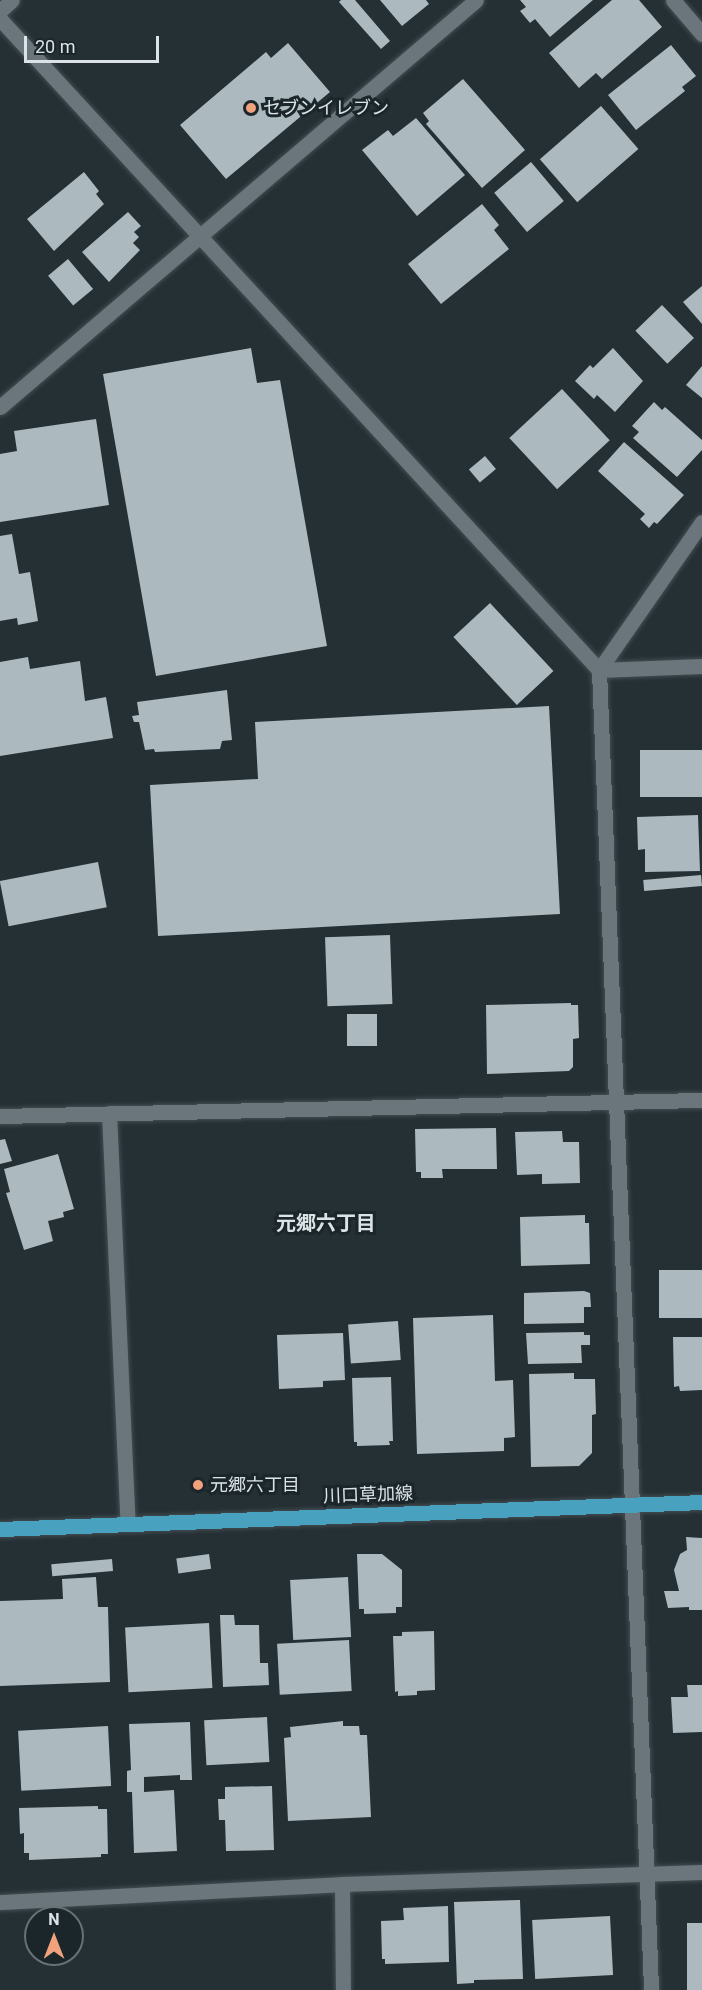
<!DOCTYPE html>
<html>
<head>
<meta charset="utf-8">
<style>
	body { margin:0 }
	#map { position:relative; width:702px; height:1990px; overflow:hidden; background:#253035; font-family:Roboto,"Noto Sans JP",sans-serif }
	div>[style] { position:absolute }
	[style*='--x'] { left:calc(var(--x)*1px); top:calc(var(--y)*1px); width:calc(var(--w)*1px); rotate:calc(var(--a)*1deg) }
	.building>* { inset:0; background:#acb9bf; transform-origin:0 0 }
	.roads { filter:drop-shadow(0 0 2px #434d51) drop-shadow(0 0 2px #434d51) }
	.minor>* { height:15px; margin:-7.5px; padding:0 7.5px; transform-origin:7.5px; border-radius:7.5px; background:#6a767c }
	.major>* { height:15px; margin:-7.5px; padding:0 7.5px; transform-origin:7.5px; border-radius:7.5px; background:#48a1bf }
	.dots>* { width:16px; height:16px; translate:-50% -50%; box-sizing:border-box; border:3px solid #1b262b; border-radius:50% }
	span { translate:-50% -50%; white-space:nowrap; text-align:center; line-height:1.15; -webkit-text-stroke:6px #1b262b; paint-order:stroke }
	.poi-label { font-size:18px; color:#dce3e6 }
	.left { translate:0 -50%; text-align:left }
	.street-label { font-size:18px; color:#dce3e6 }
	.neighbourhood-label { font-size:20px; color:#dce3e6; font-weight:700 }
	.north { position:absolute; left:24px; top:1906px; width:60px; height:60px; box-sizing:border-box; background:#1b262b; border:2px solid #687276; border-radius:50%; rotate:0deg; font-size:16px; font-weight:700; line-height:24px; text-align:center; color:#dce3e6 }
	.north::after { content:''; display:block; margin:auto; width:21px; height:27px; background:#f1a17c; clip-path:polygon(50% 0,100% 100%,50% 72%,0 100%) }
	.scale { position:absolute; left:24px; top:36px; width:135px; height:27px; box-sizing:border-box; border:3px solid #dce3e6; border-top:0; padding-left:8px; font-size:18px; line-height:21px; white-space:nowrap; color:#dce3e6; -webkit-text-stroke:4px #1b262b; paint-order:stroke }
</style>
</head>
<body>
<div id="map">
	<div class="building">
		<div style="clip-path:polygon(341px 0,355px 0,390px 41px,381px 49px,339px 2px)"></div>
		<div style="clip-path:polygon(380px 0,426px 0,429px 4px,402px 26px)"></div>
		<div style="clip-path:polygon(520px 0,593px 0,550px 37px,535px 19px,530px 23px,520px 11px,526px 7px)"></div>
		<div style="clip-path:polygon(612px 0,639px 0,662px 27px,602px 79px,596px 73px,579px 88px,549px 53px)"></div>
		<div style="clip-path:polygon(288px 43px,330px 92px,226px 179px,180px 125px,266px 52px,271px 58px)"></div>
		<div style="clip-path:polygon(671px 45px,696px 76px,682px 87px,685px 91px,636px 130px,608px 95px)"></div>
		<div style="clip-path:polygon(463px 79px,525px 150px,482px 188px,426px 124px,429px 121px,423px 113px)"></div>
		<div style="left:601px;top:106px;width:57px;height:81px;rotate:49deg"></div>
		<div style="clip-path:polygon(416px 118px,465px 175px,417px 216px,362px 150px,388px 130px,393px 136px)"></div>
		<div style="left:531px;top:162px;width:51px;height:48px;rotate:50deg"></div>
		<div style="clip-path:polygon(84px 172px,99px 191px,96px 194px,104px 204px,54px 251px,27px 219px)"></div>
		<div style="clip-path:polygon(482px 204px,499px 225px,494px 230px,509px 249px,441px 304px,408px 264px)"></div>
		<div style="clip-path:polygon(128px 212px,141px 226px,134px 232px,139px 237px,133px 243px,140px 250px,109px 282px,82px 252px)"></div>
		<div style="left:68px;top:259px;width:39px;height:26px;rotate:50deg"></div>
		<div style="clip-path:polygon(702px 286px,702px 324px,683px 302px)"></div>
		<div style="left:662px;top:305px;width:46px;height:37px;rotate:46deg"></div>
		<div style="clip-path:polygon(251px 348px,257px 383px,280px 380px,327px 646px,156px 676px,103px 374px)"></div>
		<div style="clip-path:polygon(613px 348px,643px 381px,615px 412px,597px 395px,594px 399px,575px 381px,590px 365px,593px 368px)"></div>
		<div style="clip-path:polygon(702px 366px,702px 398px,686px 385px)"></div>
		<div style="left:562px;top:389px;width:70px;height:72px;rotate:47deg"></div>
		<div style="clip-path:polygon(654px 402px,662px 410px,665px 407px,702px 440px,702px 450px,677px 477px,633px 438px,639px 432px,632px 426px)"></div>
		<div style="clip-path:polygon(96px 419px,109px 505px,0 522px,0 454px,17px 451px,14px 431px)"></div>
		<div style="clip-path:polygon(624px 442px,684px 495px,657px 524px,654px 522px,649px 528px,640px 519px,645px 514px,598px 471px)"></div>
		<div style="left:485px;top:456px;width:17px;height:21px;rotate:50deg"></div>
		<div style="clip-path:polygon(12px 534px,19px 574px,30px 572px,38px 621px,18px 625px,17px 618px,0 621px,0 536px)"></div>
		<div style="left:490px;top:603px;width:93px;height:50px;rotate:47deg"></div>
		<div style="clip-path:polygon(28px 657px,30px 669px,80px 661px,85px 701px,106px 697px,113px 738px,0 756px,0 662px)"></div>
		<div style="clip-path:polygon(227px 690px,232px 740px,222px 741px,220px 749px,155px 752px,154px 749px,145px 750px,139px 722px,134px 722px,132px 716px,139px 715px,137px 702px)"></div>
		<div style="clip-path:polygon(549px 706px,560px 914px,158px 936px,150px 785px,258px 779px,255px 722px)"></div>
		<div style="left:702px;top:750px;width:47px;height:62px;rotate:90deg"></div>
		<div style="clip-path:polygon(698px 815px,700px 871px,645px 872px,645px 849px,638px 850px,637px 817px)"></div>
		<div style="left:98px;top:862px;width:46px;height:100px;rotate:79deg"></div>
		<div style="left:701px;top:875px;width:11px;height:58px;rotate:85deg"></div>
		<div style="left:390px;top:935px;width:69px;height:65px;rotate:88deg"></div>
		<div style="clip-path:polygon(571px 1003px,571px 1005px,578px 1005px,579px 1038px,573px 1039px,573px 1067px,569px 1071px,487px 1074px,486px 1005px)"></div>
		<div style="left:347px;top:1014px;width:30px;height:32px"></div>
		<div style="clip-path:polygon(496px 1128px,497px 1169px,442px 1169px,443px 1178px,421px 1178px,421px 1172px,416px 1172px,415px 1129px)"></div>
		<div style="clip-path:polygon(562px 1131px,563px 1142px,579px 1142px,580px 1183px,542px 1184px,542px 1174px,517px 1175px,515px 1132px)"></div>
		<div style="clip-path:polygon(5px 1139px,12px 1161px,0 1164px,0 1140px)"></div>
		<div style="clip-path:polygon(58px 1154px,74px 1209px,63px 1212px,64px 1217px,48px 1221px,53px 1241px,24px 1250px,6px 1193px,10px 1192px,4px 1169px)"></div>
		<div style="clip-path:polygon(585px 1215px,585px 1223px,589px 1223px,590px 1264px,521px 1266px,520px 1217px)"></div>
		<div style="left:702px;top:1270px;width:48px;height:43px;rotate:90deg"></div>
		<div style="clip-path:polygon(584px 1291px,590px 1293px,591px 1307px,584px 1307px,584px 1323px,524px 1324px,524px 1293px)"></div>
		<div style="clip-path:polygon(493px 1315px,495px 1381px,513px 1380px,515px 1437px,504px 1438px,504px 1451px,417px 1454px,413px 1318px)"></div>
		<div style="left:398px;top:1321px;width:39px;height:50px;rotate:86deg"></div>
		<div style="clip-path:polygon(584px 1332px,584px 1335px,590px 1335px,590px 1345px,581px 1345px,582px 1363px,528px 1364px,526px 1333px)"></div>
		<div style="clip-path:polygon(343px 1333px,345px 1380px,323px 1381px,323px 1387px,279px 1389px,277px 1335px)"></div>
		<div style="clip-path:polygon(673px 1337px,702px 1337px,702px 1390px,680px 1391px,679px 1386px,674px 1387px)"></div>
		<div style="clip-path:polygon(574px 1373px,574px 1379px,595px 1379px,596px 1414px,592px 1415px,592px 1453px,579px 1466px,531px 1467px,529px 1374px)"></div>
		<div style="clip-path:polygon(391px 1377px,393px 1441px,389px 1441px,390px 1445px,357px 1446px,357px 1442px,354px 1442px,352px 1378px)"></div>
		<div style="clip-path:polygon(686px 1537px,702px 1538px,702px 1610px,689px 1610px,689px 1607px,668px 1608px,664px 1591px,679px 1591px,674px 1570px,680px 1554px,687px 1550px)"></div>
		<div style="left:209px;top:1554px;width:15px;height:33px;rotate:82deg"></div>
		<div style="clip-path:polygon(357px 1554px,382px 1554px,402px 1570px,402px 1607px,396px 1607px,396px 1613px,364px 1614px,364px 1609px,359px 1609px)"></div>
		<div style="left:112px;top:1559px;width:12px;height:61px;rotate:85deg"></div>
		<div style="clip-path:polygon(96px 1577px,98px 1607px,108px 1607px,110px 1682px,0 1686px,0 1601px,63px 1599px,62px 1579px)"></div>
		<div style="left:348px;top:1577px;width:60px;height:58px;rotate:87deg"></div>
		<div style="clip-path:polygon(220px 1615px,234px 1615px,235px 1625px,259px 1625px,260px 1663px,268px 1663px,269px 1685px,223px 1687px)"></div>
		<div style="left:209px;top:1623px;width:65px;height:84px;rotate:87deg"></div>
		<div style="clip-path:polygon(434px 1631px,435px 1690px,417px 1691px,417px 1695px,398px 1696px,398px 1691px,395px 1692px,393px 1636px,402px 1636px,402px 1632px)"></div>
		<div style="left:349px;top:1640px;width:51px;height:72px;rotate:87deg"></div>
		<div style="clip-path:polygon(687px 1685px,702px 1685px,702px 1732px,673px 1733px,671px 1697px,688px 1697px)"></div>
		<div style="left:267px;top:1717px;width:45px;height:63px;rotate:87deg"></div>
		<div style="clip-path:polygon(343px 1721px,343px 1726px,359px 1726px,360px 1735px,367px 1735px,371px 1817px,288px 1821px,284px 1738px,291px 1737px,290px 1727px)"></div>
		<div style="clip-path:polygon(190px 1722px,192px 1780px,180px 1780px,180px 1775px,144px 1777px,144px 1792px,174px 1790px,177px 1851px,134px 1853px,132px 1792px,127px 1792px,127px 1771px,131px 1770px,129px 1724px)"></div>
		<div style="left:108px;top:1726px;width:60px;height:90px;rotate:87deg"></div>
		<div style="clip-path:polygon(272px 1786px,274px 1850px,226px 1851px,225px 1820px,219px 1820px,218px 1799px,225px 1799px,225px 1787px)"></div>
		<div style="clip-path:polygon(98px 1806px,98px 1809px,107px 1809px,108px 1854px,101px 1854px,101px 1857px,29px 1860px,29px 1853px,24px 1853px,24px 1833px,20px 1834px,19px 1808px)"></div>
		<div style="clip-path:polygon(520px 1900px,523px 1979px,474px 1980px,474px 1983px,457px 1984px,454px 1902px)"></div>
		<div style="clip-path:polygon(448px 1906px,449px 1962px,385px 1964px,385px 1959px,382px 1959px,381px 1921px,404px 1920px,403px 1908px)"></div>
		<div style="left:610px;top:1916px;width:59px;height:78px;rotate:87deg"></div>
		<div style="left:687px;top:1923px;width:15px;height:67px"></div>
	</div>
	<div class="roads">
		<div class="minor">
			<div style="--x:673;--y:0;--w:45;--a:49.5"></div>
			<div style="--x:0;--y:11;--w:16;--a:-43"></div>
			<div style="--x:0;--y:19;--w:885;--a:47.38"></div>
			<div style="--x:599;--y:670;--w:1321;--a:87.74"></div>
			<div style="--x:0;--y:407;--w:626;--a:-40.53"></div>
			<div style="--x:599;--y:670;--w:180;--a:-55.2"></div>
			<div style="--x:599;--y:670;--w:103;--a:-2.2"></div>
			<div style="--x:109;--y:1113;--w:411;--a:87.4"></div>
			<div style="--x:0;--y:1116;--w:702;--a:-1.31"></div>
			<div style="--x:342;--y:1884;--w:106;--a:89.5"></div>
			<div style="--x:0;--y:1902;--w:342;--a:-3"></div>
			<div style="--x:342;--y:1884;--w:360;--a:-1.9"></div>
		</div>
		<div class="major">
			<div style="--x:0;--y:1529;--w:703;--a:-2.2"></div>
		</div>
	</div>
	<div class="dots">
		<div style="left:251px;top:108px;background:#f1a17c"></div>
		<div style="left:198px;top:1485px;background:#f1a17c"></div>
	</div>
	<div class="poi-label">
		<span class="left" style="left:263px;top:108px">セブンイレブン</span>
		<span class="left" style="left:210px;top:1485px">元郷六丁目</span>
	</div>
	<div class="street-label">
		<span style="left:368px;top:1495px;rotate:-2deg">川口草加線</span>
	</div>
	<div class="neighbourhood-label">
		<span style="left:326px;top:1223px">元郷六丁目</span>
	</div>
	<div class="north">N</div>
	<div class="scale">20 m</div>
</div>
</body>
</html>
